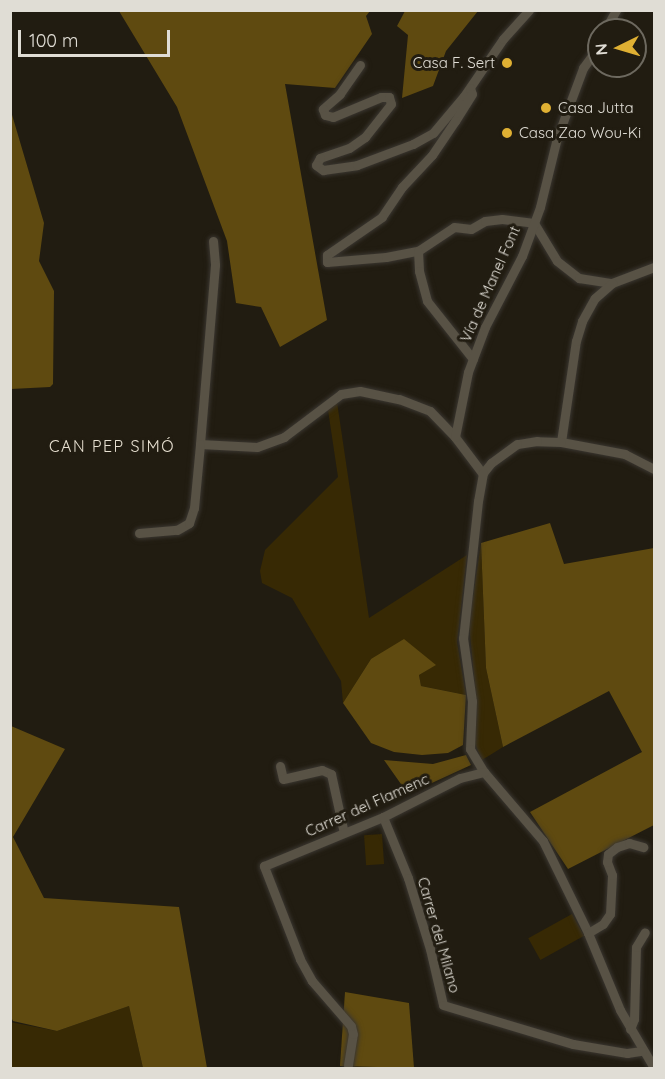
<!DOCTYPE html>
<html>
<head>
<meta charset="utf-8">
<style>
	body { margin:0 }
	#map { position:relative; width:665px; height:1079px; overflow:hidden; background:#211c11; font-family:Quicksand,sans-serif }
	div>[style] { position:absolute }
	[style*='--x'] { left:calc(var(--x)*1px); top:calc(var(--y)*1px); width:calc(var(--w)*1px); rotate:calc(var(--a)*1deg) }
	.green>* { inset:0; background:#372904; transform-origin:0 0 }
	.forest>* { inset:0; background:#5f4a10 }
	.roads { filter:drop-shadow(0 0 2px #3a3630) drop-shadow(0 0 2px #3a3630) }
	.minor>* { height:9px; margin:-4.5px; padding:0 4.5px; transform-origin:4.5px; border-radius:4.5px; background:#585245 }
	.dots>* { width:16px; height:16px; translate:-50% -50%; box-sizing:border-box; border:3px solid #211c11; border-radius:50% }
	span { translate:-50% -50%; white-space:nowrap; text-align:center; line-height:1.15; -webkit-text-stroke:6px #211c11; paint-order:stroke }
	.poi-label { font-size:15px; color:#e0ddd5 }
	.right { translate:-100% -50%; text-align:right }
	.left { translate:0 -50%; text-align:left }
	.street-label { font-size:15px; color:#e0ddd5 }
	.neighbourhood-label { font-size:16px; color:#e8e1d2; letter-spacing:1.5px }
	.frame { position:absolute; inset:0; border:12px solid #e0ddd5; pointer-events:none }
	.north { position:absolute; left:587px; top:18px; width:60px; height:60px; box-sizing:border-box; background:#211c11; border:2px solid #6d695f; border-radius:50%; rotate:265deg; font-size:16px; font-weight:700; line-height:24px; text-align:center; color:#e0ddd5 }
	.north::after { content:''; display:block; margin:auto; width:21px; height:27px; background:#dfb033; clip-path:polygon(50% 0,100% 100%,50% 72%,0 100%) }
	.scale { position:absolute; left:18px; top:30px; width:152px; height:27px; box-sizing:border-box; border:3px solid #e0ddd5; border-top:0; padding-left:8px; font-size:18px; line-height:21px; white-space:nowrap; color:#e0ddd5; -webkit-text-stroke:4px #211c11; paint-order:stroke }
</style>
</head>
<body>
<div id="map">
	<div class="green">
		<div style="clip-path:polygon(337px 402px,369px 618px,467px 555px,457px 642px,466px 695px,421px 686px,419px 675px,435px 665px,371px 659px,343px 703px,341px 681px,292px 598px,262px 583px,260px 571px,265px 550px,338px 477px,328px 410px)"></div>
		<div style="clip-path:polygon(481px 543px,486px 668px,503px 747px,482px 760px,475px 744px,477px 707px,469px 624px)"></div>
		<div style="left:382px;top:834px;width:30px;height:18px;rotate:86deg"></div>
		<div style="left:572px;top:914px;width:25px;height:50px;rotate:61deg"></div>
		<div style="clip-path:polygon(129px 1006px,143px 1068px,11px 1068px,10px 1022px,57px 1031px)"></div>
	</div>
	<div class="forest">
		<div style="clip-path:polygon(119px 11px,370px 11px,366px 16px,372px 34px,335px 88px,285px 84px,327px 320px,280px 347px,261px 307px,236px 303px,227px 241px,177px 107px)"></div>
		<div style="clip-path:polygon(405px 11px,478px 11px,446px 51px,433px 86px,402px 98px,408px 35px,397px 26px)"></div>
		<div style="clip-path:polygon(10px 108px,44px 223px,39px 261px,54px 291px,53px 384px,50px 387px,11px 389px)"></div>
		<div style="clip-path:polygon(550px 523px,564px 564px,654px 548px,654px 825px,568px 869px,530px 812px,642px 752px,609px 691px,503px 747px,486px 668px,481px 543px)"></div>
		<div style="clip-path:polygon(404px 639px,436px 665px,419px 675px,421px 686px,466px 695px,463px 745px,448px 753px,422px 755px,394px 752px,371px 743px,343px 703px,371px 659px)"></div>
		<div style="clip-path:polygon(11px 726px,65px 749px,13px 837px,44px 898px,179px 907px,207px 1068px,143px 1068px,129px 1006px,57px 1031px,13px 1021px,10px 1015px)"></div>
		<div style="clip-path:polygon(466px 755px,471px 765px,408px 794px,384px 760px,433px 764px)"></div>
		<div style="clip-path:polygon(345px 992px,409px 1003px,414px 1068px,340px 1066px)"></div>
	</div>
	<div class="roads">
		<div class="minor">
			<div style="--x:605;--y:30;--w:23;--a:-61"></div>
			<div style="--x:360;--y:65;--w:35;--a:125"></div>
			<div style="--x:340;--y:94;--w:23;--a:139"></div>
			<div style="--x:323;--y:109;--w:6;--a:72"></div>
			<div style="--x:325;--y:115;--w:8;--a:14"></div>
			<div style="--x:333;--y:117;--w:52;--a:-22.6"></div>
			<div style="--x:381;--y:97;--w:8;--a:0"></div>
			<div style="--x:389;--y:97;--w:7;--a:74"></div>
			<div style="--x:391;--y:104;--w:42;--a:128.2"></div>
			<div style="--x:365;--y:137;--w:19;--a:145"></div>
			<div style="--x:349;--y:148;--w:31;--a:161"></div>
			<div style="--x:320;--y:158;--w:8;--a:120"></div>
			<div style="--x:316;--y:165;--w:9;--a:36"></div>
			<div style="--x:323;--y:170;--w:34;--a:-8"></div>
			<div style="--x:357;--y:165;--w:60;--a:-20.6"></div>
			<div style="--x:413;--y:144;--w:23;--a:-29"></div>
			<div style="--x:433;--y:133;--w:48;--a:-50"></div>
			<div style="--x:464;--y:96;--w:69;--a:-55.6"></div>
			<div style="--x:503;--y:39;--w:39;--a:-48"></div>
			<div style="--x:470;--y:88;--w:6;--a:72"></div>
			<div style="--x:472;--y:94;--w:32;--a:122"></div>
			<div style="--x:455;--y:121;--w:41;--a:124.1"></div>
			<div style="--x:432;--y:155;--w:44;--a:133.2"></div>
			<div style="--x:402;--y:187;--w:36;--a:124"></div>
			<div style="--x:382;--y:217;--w:67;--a:145.4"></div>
			<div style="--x:327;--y:255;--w:7;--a:90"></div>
			<div style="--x:327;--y:262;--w:59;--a:-4.8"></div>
			<div style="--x:386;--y:257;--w:33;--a:-11"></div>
			<div style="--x:418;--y:251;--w:43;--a:-33.7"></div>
			<div style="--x:454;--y:227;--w:17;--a:7"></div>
			<div style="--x:471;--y:229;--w:16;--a:-30"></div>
			<div style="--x:485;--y:221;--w:17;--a:-7"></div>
			<div style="--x:502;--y:219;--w:32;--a:7"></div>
			<div style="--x:534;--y:223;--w:44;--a:58.8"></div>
			<div style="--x:557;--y:261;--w:28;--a:38"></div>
			<div style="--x:579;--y:278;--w:33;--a:9"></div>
			<div style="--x:612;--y:283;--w:45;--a:-20.9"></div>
			<div style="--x:213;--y:241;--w:24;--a:85"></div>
			<div style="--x:215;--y:265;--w:180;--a:94.8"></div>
			<div style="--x:200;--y:444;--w:57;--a:3"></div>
			<div style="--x:257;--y:447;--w:29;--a:-20"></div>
			<div style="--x:284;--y:437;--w:71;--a:-37"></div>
			<div style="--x:341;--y:394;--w:19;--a:-9"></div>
			<div style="--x:360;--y:391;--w:40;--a:12"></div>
			<div style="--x:399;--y:399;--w:33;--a:21"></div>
			<div style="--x:430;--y:411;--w:36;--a:46"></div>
			<div style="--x:455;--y:437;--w:46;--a:52.9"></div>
			<div style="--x:418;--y:251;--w:20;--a:87"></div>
			<div style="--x:419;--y:271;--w:31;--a:75"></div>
			<div style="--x:427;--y:301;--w:74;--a:51.6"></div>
			<div style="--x:455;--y:437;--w:66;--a:-78.7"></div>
			<div style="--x:468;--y:372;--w:48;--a:-69.3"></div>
			<div style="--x:485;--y:327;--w:80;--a:-62.5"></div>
			<div style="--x:522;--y:256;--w:52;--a:-69.8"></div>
			<div style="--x:540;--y:207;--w:71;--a:-76.2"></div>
			<div style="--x:557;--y:138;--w:75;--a:-69.6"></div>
			<div style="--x:583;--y:68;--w:27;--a:-54"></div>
			<div style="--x:561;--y:442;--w:102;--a:-81.6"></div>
			<div style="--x:576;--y:341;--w:21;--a:-73"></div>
			<div style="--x:582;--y:321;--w:26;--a:-61"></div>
			<div style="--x:595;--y:298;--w:23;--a:-41"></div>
			<div style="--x:654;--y:469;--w:33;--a:-153"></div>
			<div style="--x:625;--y:454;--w:65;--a:-169.4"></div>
			<div style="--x:561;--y:442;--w:24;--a:-178"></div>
			<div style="--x:537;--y:441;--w:20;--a:171"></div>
			<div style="--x:517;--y:444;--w:32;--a:144"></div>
			<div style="--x:491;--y:463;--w:13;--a:129"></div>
			<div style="--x:483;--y:473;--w:28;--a:100"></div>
			<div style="--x:478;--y:501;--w:138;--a:96.2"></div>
			<div style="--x:463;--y:638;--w:64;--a:81.9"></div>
			<div style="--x:472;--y:701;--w:48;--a:92.4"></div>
			<div style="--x:470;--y:749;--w:27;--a:59"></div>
			<div style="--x:484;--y:772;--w:91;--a:49.5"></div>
			<div style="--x:543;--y:841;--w:102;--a:63.9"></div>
			<div style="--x:588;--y:933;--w:83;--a:67.4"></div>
			<div style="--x:620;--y:1010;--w:67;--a:59.6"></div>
			<div style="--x:139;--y:533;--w:38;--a:-5"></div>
			<div style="--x:177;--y:530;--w:14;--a:-30"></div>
			<div style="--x:189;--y:523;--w:16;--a:-72"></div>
			<div style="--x:194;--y:508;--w:64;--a:-84.6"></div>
			<div style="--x:280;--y:766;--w:13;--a:77"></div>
			<div style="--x:283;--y:779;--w:40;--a:-13"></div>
			<div style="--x:322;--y:770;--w:10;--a:24"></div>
			<div style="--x:331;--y:774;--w:60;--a:77.6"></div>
			<div style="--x:383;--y:817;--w:66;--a:67.7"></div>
			<div style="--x:408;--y:878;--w:74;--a:72.8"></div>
			<div style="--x:430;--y:949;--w:57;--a:76.9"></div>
			<div style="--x:443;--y:1005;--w:136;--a:16.7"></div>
			<div style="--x:573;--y:1044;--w:55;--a:9.5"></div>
			<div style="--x:627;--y:1053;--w:15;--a:-8"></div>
			<div style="--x:588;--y:933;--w:17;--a:-31"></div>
			<div style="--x:603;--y:924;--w:12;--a:-55"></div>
			<div style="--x:610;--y:914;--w:39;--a:-87"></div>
			<div style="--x:612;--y:875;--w:14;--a:-111"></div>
			<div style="--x:607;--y:862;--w:8;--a:-83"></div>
			<div style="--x:608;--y:854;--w:11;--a:-38"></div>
			<div style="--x:617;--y:847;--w:13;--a:-18"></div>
			<div style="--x:629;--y:843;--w:15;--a:16"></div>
			<div style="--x:630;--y:1029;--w:11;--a:-68"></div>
			<div style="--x:634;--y:1019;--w:72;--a:-88.4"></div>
			<div style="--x:636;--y:947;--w:17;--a:-59"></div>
			<div style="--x:348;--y:1065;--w:31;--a:-81"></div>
			<div style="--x:353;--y:1034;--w:8;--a:-104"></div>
			<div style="--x:351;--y:1026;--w:60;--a:-130.9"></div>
			<div style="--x:312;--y:981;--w:25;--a:-119"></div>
			<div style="--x:300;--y:959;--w:100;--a:-111.2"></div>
			<div style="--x:264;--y:866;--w:129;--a:-22.4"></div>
			<div style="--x:383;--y:817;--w:86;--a:-26.9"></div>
			<div style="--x:460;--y:778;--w:25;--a:-14"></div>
		</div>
	</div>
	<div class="dots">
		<div style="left:507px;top:63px;background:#dfb033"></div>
		<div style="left:546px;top:108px;background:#dfb033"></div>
		<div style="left:507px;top:133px;background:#dfb033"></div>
	</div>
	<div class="poi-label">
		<span class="right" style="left:495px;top:63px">Casa F. Sert</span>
		<span class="left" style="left:558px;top:108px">Casa Jutta</span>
		<span class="left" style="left:519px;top:133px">Casa Zao Wou-Ki</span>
	</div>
	<div class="street-label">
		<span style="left:490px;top:284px;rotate:-66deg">Vía de Manel Font</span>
		<span style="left:367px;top:805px;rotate:-24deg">Carrer del Flamenc</span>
		<span style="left:439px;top:935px;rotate:74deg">Carrer del Milano</span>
	</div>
	<div class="neighbourhood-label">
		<span style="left:112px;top:446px">CAN PEP SIMÓ</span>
	</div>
	<div class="frame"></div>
	<div class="north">N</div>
	<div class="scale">100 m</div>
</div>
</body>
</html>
